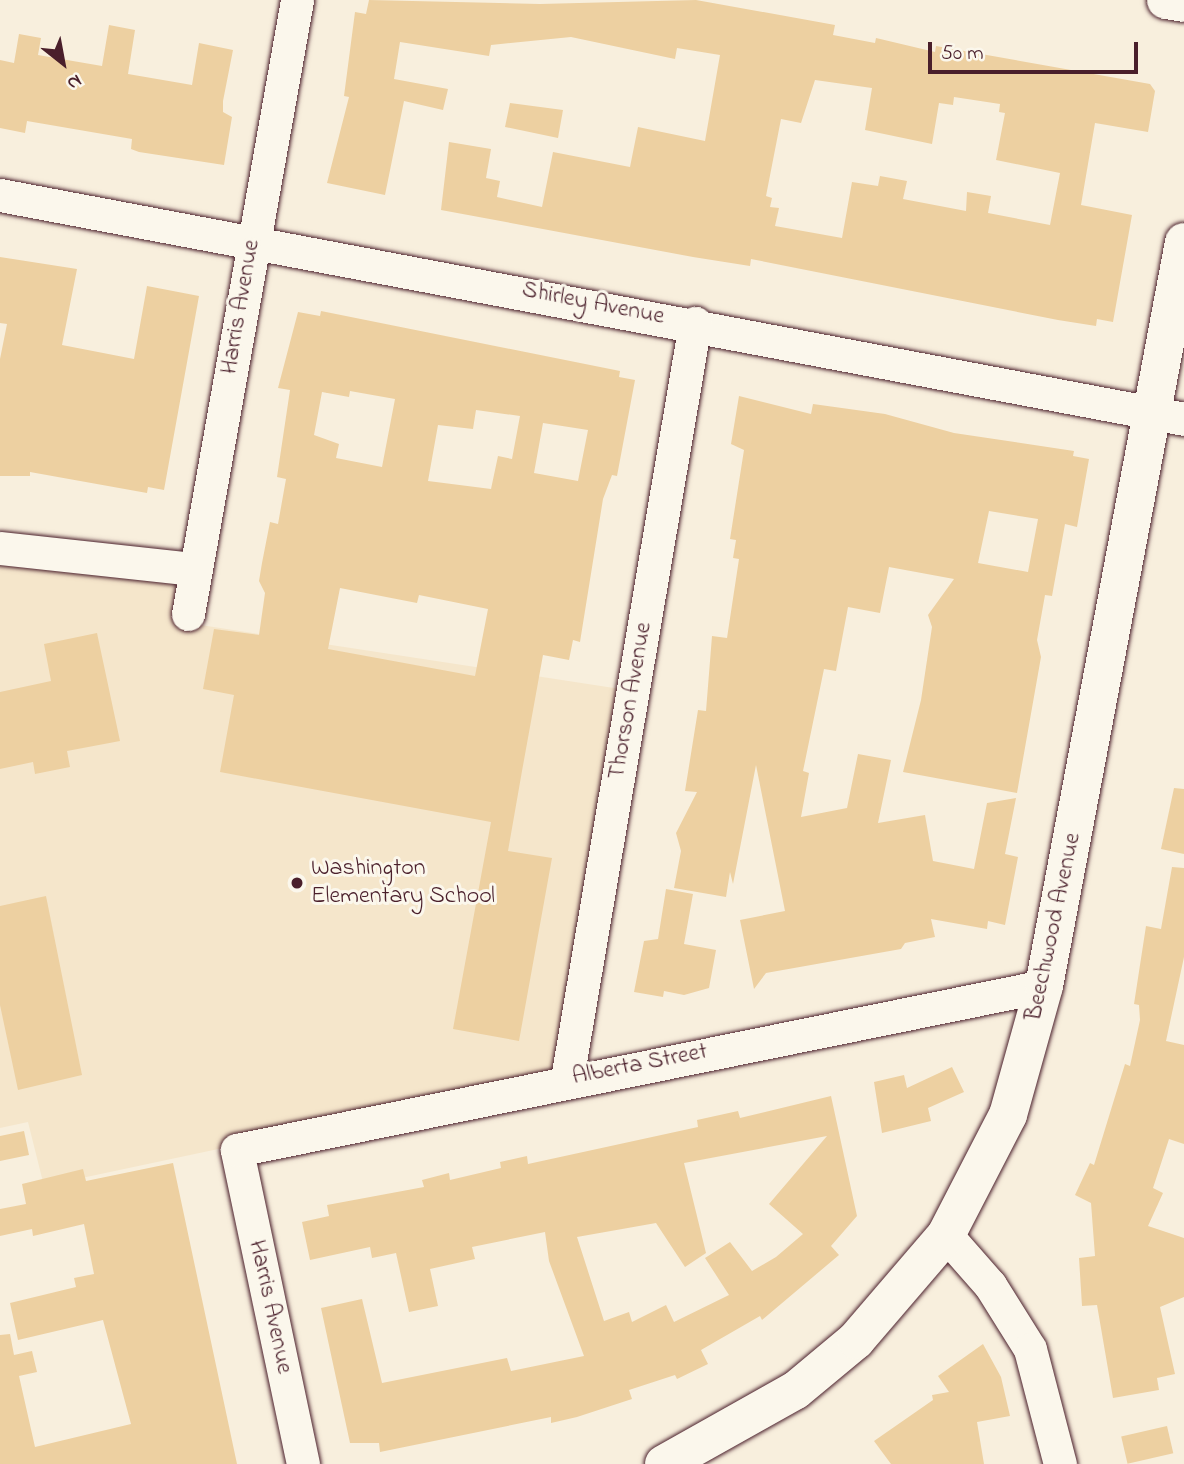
<!DOCTYPE html>
<html>
<head>
<meta charset="utf-8">
<style>
	body { margin:0 }
	#map { position:relative; width:1184px; height:1464px; overflow:hidden; background:#f8efdd; font-family:"Indie Flower",sans-serif }
	div>[style] { position:absolute }
	[style*='--x'] { left:calc(var(--x)*1px); top:calc(var(--y)*1px); width:calc(var(--w)*1px); rotate:calc(var(--a)*1deg) }
	.built>* { inset:0; background:#f5e6cb }
	.building>* { inset:0; background:#edd0a1; transform-origin:0 0 }
	.roads { filter:drop-shadow(0 0 2px #4a1f2b) drop-shadow(0 0 2px #4a1f2b) }
	.minor>* { height:33px; margin:-16.5px; padding:0 16.5px; transform-origin:16.5px; border-radius:16.5px; background:#fbf7ec }
	.tertiary>* { height:38px; margin:-19px; padding:0 19px; transform-origin:19px; border-radius:19px; background:#fbf7ec }
	.secondary>* { height:38px; margin:-19px; padding:0 19px; transform-origin:19px; border-radius:19px; background:#fbf7ec }
	.dots>* { width:19px; height:19px; translate:-50% -50%; box-sizing:border-box; border:4px solid #fbf7ec; border-radius:50% }
	span { translate:-50% -50%; white-space:nowrap; text-align:center; line-height:1.15; -webkit-text-stroke:6px #fbf7ec; paint-order:stroke }
	.street-label { font-size:24px; color:#4a1f2b }
	.poi-label { font-size:24px; color:#4a1f2b }
	.left { translate:0 -50%; text-align:left }
	.north { position:absolute; left:28px; top:28px; width:70px; height:70px; -webkit-text-stroke:5px #fbf7ec; paint-order:stroke; rotate:149deg; font-size:19px; font-weight:700; line-height:28px; text-align:center; color:#4a1f2b }
	.north::after { content:''; display:block; margin:auto; width:24px; height:32px; background:#4a1f2b; clip-path:polygon(50% 0,100% 100%,50% 72%,0 100%) }
	.scale { position:absolute; left:928px; top:42px; width:210px; height:32px; box-sizing:border-box; border:4px solid #4a1f2b; border-top:0; padding-left:9px; font-size:21px; line-height:24px; white-space:nowrap; color:#4a1f2b; -webkit-text-stroke:5px #fbf7ec; paint-order:stroke }
</style>
</head>
<body>
<div id="map">
	<div class="built">
		<div style="clip-path:polygon(0 552px,189px 572px,181px 622px,627px 690px,562px 1076px,44px 1186px,28px 1122px,0 1128px)"></div>
	</div>
	<div class="building">
		<div style="clip-path:polygon(evenodd,369px 0,540px 4px,696px 0,835px 25px,833px 35px,875px 43px,876px 38px,935px 52px,936px 46px,1150px 84px,1155px 91px,1148px 132px,1095px 123px,1081px 205px,1132px 215px,1113px 322px,1097px 319px,1096px 326px,1058px 320px,751px 259px,750px 266px,693px 257px,441px 210px,449px 142px,491px 149px,486px 178px,500px 181px,497px 197px,542px 207px,553px 152px,630px 167px,638px 127px,705px 141px,720px 55px,677px 48px,675px 59px,571px 37px,491px 45px,489px 56px,400px 42px,394px 79px,448px 89px,443px 110px,404px 101px,385px 195px,327px 183px,349px 97px,344px 96px,355px 12px,366px 14px,369px 0,815px 80px,872px 88px,865px 130px,932px 144px,939px 103px,953px 105px,954px 97px,1000px 104px,999px 112px,1005px 113px,996px 160px,1060px 173px,1050px 225px,988px 213px,991px 196px,967px 192px,966px 211px,903px 199px,907px 181px,880px 176px,878px 186px,852px 182px,842px 238px,775px 226px,779px 208px,770px 207px,772px 198px,766px 196px,781px 119px,801px 123px,815px 80px)"></div>
		<div style="clip-path:polygon(109px 25px,135px 30px,128px 74px,192px 85px,199px 43px,233px 50px,223px 101px,223px 112px,232px 117px,224px 165px,139px 152px,131px 149px,132px 139px,27px 121px,25px 133px,0 128px,0 60px,14px 63px,19px 34px,41px 38px,38px 55px,102px 66px)"></div>
		<div style="clip-path:polygon(510px 103px,563px 110px,558px 138px,505px 127px)"></div>
		<div style="clip-path:polygon(0 257px,77px 269px,62px 345px,134px 359px,147px 286px,199px 296px,164px 490px,148px 487px,147px 493px,30px 472px,30px 476px,0 476px,0 359px,7px 324px,0 323px)"></div>
		<div style="clip-path:polygon(evenodd,321px 311px,620px 371px,619px 377px,635px 380px,617px 476px,612px 475px,603px 499px,580px 642px,573px 640px,569px 660px,543px 655px,522px 771px,508px 851px,552px 858px,519px 1041px,453px 1029px,491px 822px,220px 772px,234px 695px,203px 689px,214px 629px,259px 635px,265px 593px,259px 581px,262px 563px,270px 522px,278px 524px,286px 479px,277px 477px,290px 390px,278px 388px,298px 312px,320px 316px,321px 311px,350px 391px,395px 399px,382px 467px,336px 458px,339px 444px,314px 435px,322px 392px,349px 397px,350px 391px,321px 311px,476px 410px,520px 416px,512px 459px,498px 456px,491px 489px,428px 481px,438px 425px,473px 429px,476px 410px,321px 311px,543px 423px,588px 430px,578px 481px,534px 473px,543px 423px,321px 311px,340px 588px,417px 603px,419px 595px,488px 609px,475px 676px,328px 649px,340px 588px)"></div>
		<div style="clip-path:polygon(evenodd,739px 396px,811px 414px,813px 404px,885px 414px,954px 433px,1074px 451px,1073px 456px,1089px 459px,1077px 527px,1065px 524px,1052px 596px,1045px 595px,1037px 640px,1041px 657px,1017px 793px,903px 772px,921px 700px,932px 627px,928px 615px,954px 579px,889px 567px,880px 613px,848px 607px,836px 671px,824px 669px,803px 771px,809px 773px,801px 817px,847px 808px,858px 754px,891px 760px,878px 823px,925px 815px,933px 861px,974px 869px,987px 803px,1016px 798px,1005px 854px,1018px 857px,1005px 925px,988px 921px,987px 929px,931px 919px,935px 937px,905px 943px,901px 949px,766px 973px,754px 989px,740px 920px,785px 911px,756px 765px,733px 884px,730px 872px,726px 897px,674px 888px,681px 851px,676px 833px,697px 792px,685px 791px,698px 710px,706px 711px,712px 636px,727px 638px,739px 559px,733px 558px,736px 540px,730px 539px,744px 450px,731px 444px,739px 396px,989px 511px,1038px 519px,1028px 572px,978px 563px,989px 511px)"></div>
		<div style="clip-path:polygon(97px 633px,120px 741px,67px 751px,70px 767px,35px 774px,33px 762px,0 769px,0 692px,51px 681px,44px 644px)"></div>
		<div style="clip-path:polygon(1174px 788px,1184px 789px,1184px 854px,1161px 849px)"></div>
		<div style="clip-path:polygon(1172px 867px,1184px 868px,1184px 957px,1166px 1041px,1184px 1045px,1184px 1144px,1169px 1139px,1153px 1188px,1163px 1193px,1148px 1226px,1184px 1238px,1184px 1297px,1160px 1307px,1175px 1374px,1157px 1378px,1159px 1390px,1113px 1398px,1097px 1305px,1082px 1306px,1079px 1258px,1095px 1256px,1091px 1203px,1075px 1195px,1090px 1163px,1094px 1165px,1125px 1064px,1130px 1066px,1140px 1020px,1139px 1005px,1134px 1004px,1146px 926px,1161px 929px)"></div>
		<div style="clip-path:polygon(666px 889px,693px 894px,684px 944px,716px 950px,709px 988px,684px 995px,664px 991px,663px 997px,634px 992px,644px 941px,658px 939px)"></div>
		<div style="clip-path:polygon(46px 896px,82px 1075px,18px 1090px,0 1005px,0 906px)"></div>
		<div style="clip-path:polygon(952px 1067px,964px 1092px,928px 1108px,931px 1121px,882px 1133px,874px 1082px,904px 1075px,907px 1088px)"></div>
		<div style="clip-path:polygon(evenodd,831px 1096px,857px 1216px,831px 1246px,839px 1255px,762px 1320px,760px 1316px,701px 1350px,708px 1364px,677px 1379px,675px 1375px,629px 1390px,632px 1399px,577px 1417px,551px 1423px,551px 1417px,380px 1452px,379px 1443px,350px 1443px,321px 1308px,362px 1299px,382px 1383px,507px 1358px,511px 1371px,584px 1356px,549px 1261px,545px 1232px,472px 1247px,475px 1259px,430px 1269px,438px 1306px,409px 1312px,396px 1253px,372px 1258px,370px 1247px,310px 1260px,302px 1222px,329px 1216px,327px 1205px,424px 1187px,422px 1180px,449px 1173px,450px 1180px,501px 1168px,500px 1162px,527px 1156px,528px 1164px,698px 1127px,697px 1120px,738px 1111px,740px 1118px,831px 1096px,827px 1136px,769px 1204px,803px 1234px,776px 1257px,752px 1271px,730px 1242px,705px 1258px,729px 1295px,674px 1322px,666px 1305px,632px 1322px,629px 1312px,604px 1321px,577px 1237px,656px 1223px,685px 1267px,706px 1253px,684px 1163px,827px 1136px)"></div>
		<div style="clip-path:polygon(24px 1131px,29px 1155px,0 1161px,0 1136px)"></div>
		<div style="clip-path:polygon(173px 1163px,237px 1464px,0 1464px,0 1335px,10px 1334px,14px 1355px,32px 1351px,37px 1372px,19px 1376px,35px 1447px,131px 1424px,103px 1320px,18px 1340px,10px 1303px,76px 1287px,74px 1278px,94px 1274px,84px 1224px,33px 1236px,32px 1229px,0 1236px,0 1209px,26px 1204px,22px 1184px,83px 1169px,86px 1181px)"></div>
		<div style="clip-path:polygon(983px 1344px,1001px 1377px,1010px 1416px,977px 1422px,984px 1464px,891px 1464px,874px 1441px,933px 1400px,932px 1395px,949px 1392px,938px 1376px)"></div>
		<div style="left:1167px;top:1426px;width:28px;height:47px;rotate:77deg"></div>
	</div>
	<div class="roads">
		<div class="minor">
			<div style="--x:0;--y:195;--w:1205;--a:10.71"></div>
			<div style="--x:0;--y:548;--w:193;--a:6.2"></div>
			<div style="--x:188;--y:614;--w:624;--a:-79.93"></div>
			<div style="--x:567;--y:1079;--w:767;--a:-80.39"></div>
			<div style="--x:946;--y:1235;--w:67;--a:48.7"></div>
			<div style="--x:990;--y:1285;--w:75;--a:58"></div>
			<div style="--x:1030;--y:1349;--w:119;--a:75.4"></div>
			<div style="--x:303;--y:1464;--w:321;--a:-101.9"></div>
			<div style="--x:237;--y:1150;--w:823;--a:-11.49"></div>
		</div>
		<div class="tertiary">
			<div style="--x:664;--y:1464;--w:151;--a:-29.3"></div>
			<div style="--x:796;--y:1390;--w:78;--a:-39.8"></div>
			<div style="--x:856;--y:1340;--w:138;--a:-49.4"></div>
			<div style="--x:946;--y:1235;--w:135;--a:-62.7"></div>
			<div style="--x:1008;--y:1115;--w:134;--a:-74.4"></div>
			<div style="--x:1044;--y:986;--w:757;--a:-79.34"></div>
		</div>
		<div class="secondary">
			<div style="--x:1166;--y:0;--w:18;--a:9"></div>
		</div>
	</div>
	<div class="dots">
		<div style="left:297px;top:883px;background:#4a1f2b"></div>
	</div>
	<div class="street-label">
		<span style="left:593px;top:304px;rotate:11deg">Shirley Avenue</span>
		<span style="left:241px;top:307px;rotate:-80deg">Harris Avenue</span>
		<span style="left:631px;top:701px;rotate:-80deg">Thorson Avenue</span>
		<span style="left:1054px;top:927px;rotate:-78deg">Beechwood Avenue</span>
		<span style="left:640px;top:1065px;rotate:-11deg">Alberta Street</span>
		<span style="left:270px;top:1307px;rotate:78deg">Harris Avenue</span>
	</div>
	<div class="poi-label">
		<span class="left" style="left:311px;top:883px">Washington<br>Elementary School</span>
	</div>
	<div class="north">N</div>
	<div class="scale">50 m</div>
</div>
</body>
</html>
